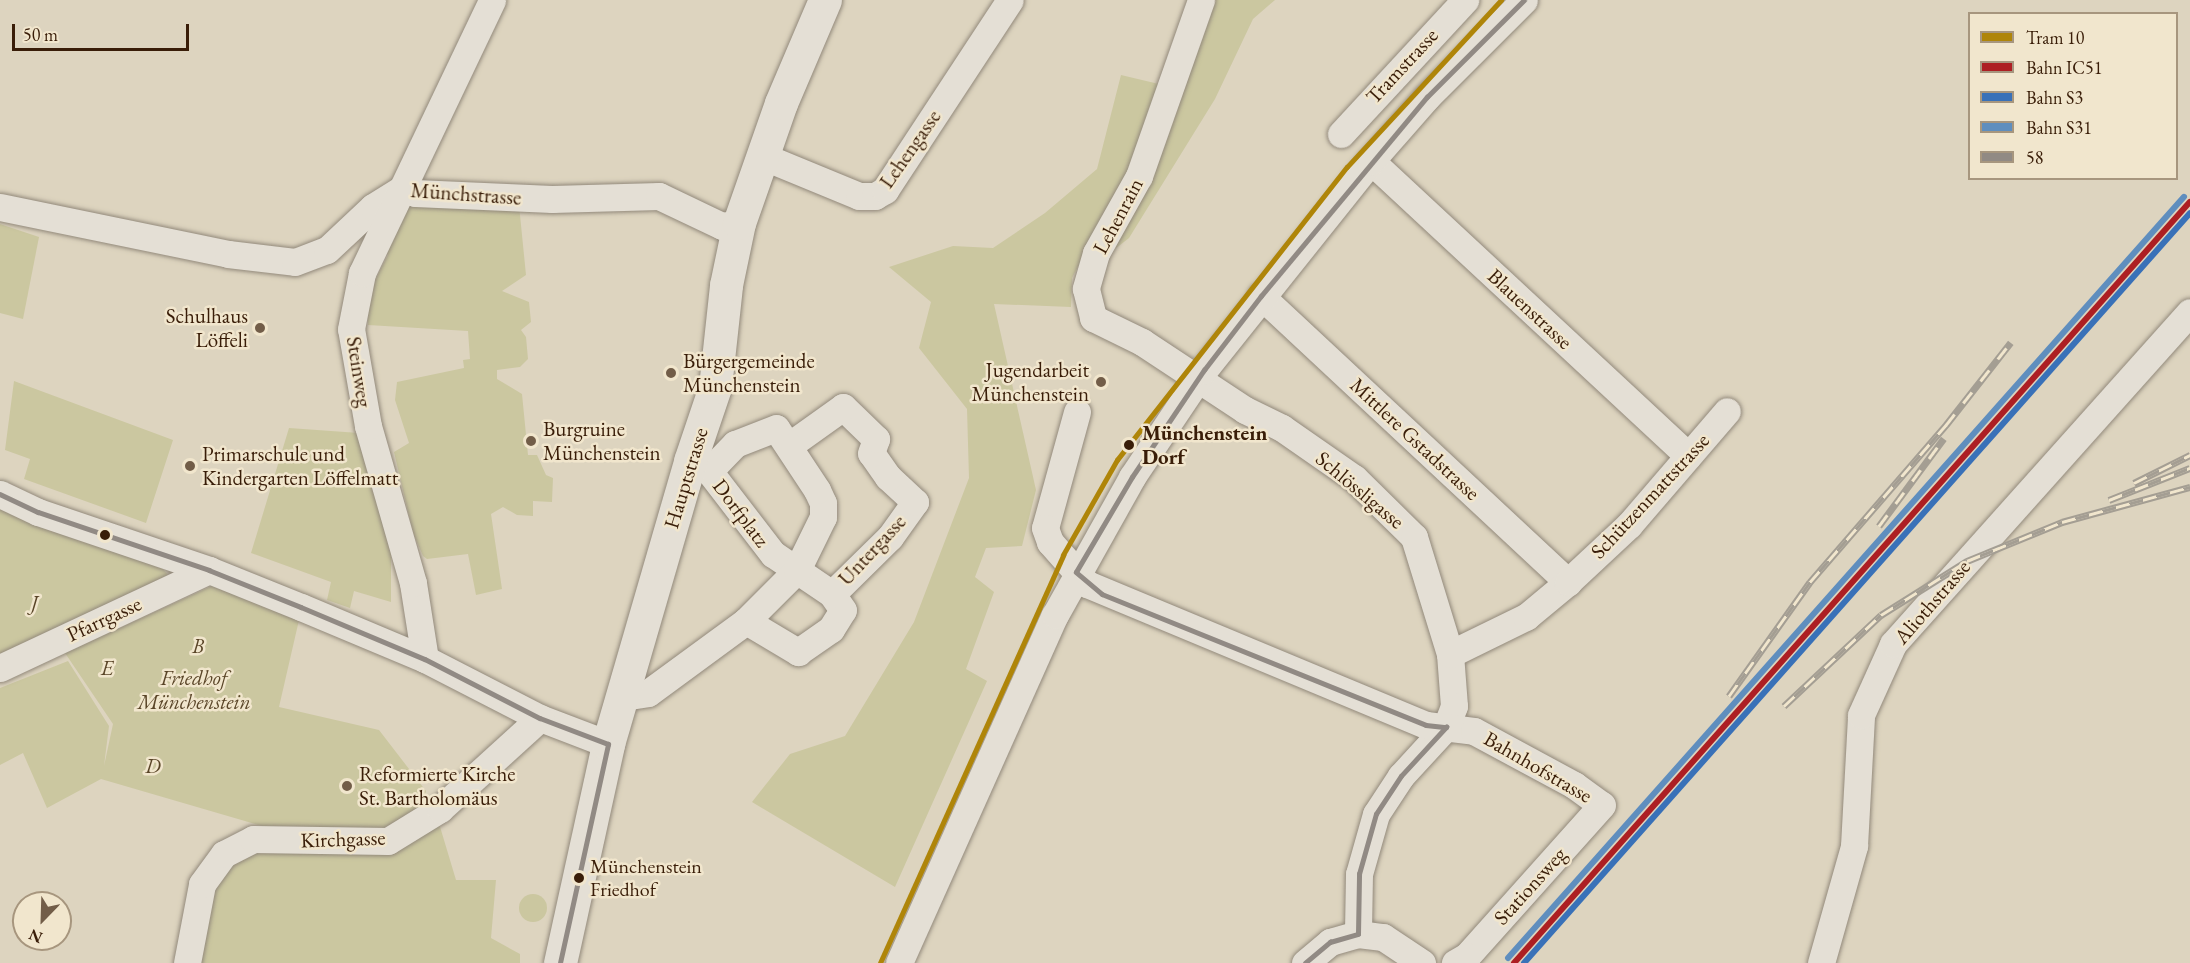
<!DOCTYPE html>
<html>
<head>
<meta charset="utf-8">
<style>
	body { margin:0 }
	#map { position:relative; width:2190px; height:963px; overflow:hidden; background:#ddd4bf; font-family:"EB Garamond",serif }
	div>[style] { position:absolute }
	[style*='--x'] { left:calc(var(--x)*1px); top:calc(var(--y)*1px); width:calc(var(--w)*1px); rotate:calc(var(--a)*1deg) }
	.green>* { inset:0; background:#cbc7a0 }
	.round { border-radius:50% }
	.roads { filter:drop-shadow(0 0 2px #92897b) drop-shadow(0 0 2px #92897b) }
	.minor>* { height:27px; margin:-13.5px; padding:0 13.5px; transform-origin:13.5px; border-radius:13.5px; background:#e4dfd5 }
	.secondary>* { height:33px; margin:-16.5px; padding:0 16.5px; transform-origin:16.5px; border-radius:16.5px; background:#e4dfd5 }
	.rail>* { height:7px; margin-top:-3.5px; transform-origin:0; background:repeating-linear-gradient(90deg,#f1e6cd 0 14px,#a49e93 0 28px); box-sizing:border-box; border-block:2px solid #a49e93 }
	.bus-1>* { height:4.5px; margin:-2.25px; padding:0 2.25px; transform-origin:2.25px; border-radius:2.25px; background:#918a84 }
	.rail-1>* { height:6px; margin:-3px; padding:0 3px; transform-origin:3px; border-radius:3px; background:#ad1f23 }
	.rail-2>* { height:6px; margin:-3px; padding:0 3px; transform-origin:3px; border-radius:3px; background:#3971b8 }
	.rail-3>* { height:6px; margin:-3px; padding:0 3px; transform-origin:3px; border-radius:3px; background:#5f8ebe }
	.tram-1>* { height:4.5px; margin:-2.25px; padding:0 2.25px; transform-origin:2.25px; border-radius:2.25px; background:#af8509 }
	.dots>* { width:16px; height:16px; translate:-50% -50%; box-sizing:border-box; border:3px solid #f1e6cd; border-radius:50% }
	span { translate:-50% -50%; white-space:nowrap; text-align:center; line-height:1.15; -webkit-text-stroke:5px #f1e6cd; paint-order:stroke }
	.bus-label { font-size:20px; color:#391d08 }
	.left { translate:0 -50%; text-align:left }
	.street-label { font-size:21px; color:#391d08 }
	.poi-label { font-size:21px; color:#391d08 }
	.right { translate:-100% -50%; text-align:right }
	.stop-label { font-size:21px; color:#391d08; font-weight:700 }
	.park-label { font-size:21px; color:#5a4528; font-style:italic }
	.legend { position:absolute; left:1968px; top:12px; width:210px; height:168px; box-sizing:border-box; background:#f1e6cd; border:2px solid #a7967e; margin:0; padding:8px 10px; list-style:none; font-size:18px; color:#391d08 }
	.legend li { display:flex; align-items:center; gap:12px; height:30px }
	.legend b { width:30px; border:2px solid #a7967e }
	.north { position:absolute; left:12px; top:891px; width:60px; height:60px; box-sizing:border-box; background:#f1e6cd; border:2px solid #a7967e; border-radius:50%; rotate:203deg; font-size:16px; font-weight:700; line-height:24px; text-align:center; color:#391d08 }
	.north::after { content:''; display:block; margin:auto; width:21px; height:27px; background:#725d48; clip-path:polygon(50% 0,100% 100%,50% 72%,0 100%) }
	.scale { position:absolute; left:12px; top:24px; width:177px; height:27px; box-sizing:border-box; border:3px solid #391d08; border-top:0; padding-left:8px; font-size:18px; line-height:21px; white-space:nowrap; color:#391d08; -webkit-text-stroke:4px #f1e6cd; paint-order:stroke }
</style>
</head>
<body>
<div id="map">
	<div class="green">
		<div style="clip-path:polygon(1201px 0,1275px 0,1253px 19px,1215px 99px,1129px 238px,1115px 249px)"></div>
		<div style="clip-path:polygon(1121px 75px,1163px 85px,1143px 142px,1072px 278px,1071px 307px,994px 304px,1036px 490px,1022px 546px,986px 548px,975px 577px,994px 592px,966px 669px,987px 681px,895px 887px,752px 802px,790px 754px,845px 736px,914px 622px,969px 478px,967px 409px,919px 348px,931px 302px,889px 267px,953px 246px,993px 248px,1045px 213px,1097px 169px)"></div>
		<div style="clip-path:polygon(411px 203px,519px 205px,526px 275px,502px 291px,529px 302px,531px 322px,521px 330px,526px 337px,528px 359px,520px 367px,497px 370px,497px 379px,522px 394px,528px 455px,537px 455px,546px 475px,553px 478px,552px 502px,533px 501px,533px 516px,517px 515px,503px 507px,491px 514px,502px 589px,476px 595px,468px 554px,427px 559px,423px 556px,413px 533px,394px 452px,409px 443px,395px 400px,397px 382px,464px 368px,463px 360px,470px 359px,468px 331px,368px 325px,367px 296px,388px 255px,382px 250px)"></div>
		<div style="clip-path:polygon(0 224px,39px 237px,23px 319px,0 313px)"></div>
		<div style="clip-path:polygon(14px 381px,173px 440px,146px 523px,24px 479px,30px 459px,5px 450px)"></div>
		<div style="clip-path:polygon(289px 428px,359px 433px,391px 540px,391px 602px,354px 591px,350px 608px,327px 600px,331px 582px,251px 553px)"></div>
		<div style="clip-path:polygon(0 509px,162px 568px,169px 576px,0 658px)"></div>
		<div style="clip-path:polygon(214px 585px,299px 620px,279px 707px,379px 730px,426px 791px,422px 805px,379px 833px,265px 827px,101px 779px,47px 808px,23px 753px,0 765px,0 688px,68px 661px,109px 726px,104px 766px,113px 724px,65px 653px)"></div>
		<div style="clip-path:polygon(438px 820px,456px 880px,496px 880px,491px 938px,520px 954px,520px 963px,199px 963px,216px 887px,229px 868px,257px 847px)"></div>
		<div class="round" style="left:519px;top:894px;width:28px;height:28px"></div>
	</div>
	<div class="roads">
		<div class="minor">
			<div style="--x:1201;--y:0;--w:187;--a:109.4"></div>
			<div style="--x:1139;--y:176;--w:88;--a:119.2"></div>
			<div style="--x:1096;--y:253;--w:37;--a:106"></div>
			<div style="--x:1086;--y:289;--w:30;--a:76"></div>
			<div style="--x:1093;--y:318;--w:55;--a:26.1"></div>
			<div style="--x:1142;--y:342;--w:123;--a:33.4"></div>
			<div style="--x:1245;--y:410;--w:41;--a:25.9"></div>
			<div style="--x:1282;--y:428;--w:88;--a:34.8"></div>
			<div style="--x:1354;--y:478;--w:84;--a:44.5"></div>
			<div style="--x:1414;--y:537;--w:122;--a:72.9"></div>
			<div style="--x:1450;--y:654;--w:52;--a:85.6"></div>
			<div style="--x:1454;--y:706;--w:22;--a:111"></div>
			<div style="--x:1446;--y:727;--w:67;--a:132.6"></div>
			<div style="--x:1401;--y:776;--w:45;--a:123.3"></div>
			<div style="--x:1376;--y:814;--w:62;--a:105.8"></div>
			<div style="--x:1359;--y:874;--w:60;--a:91"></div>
			<div style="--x:1341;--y:134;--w:183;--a:-47.2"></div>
			<div style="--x:762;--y:156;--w:105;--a:22.4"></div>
			<div style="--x:859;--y:196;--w:16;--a:0"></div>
			<div style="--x:875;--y:196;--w:12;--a:-31"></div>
			<div style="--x:885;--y:190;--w:227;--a:-56.7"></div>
			<div style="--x:1371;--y:161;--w:433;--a:42.9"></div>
			<div style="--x:403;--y:188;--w:13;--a:23"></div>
			<div style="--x:415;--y:193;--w:137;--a:2.5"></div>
			<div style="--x:552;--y:199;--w:107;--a:-1.6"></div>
			<div style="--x:659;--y:196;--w:70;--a:25.5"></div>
			<div style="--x:722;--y:226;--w:17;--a:-10"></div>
			<div style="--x:0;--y:207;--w:233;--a:11.6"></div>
			<div style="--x:228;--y:254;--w:67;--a:6.8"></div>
			<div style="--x:295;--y:262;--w:34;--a:-21"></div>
			<div style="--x:327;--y:250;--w:63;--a:-43.1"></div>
			<div style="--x:373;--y:207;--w:34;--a:-32"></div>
			<div style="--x:1261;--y:296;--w:420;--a:43"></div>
			<div style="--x:1077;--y:412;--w:120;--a:105.4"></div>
			<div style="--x:1045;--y:528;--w:15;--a:70"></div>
			<div style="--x:1050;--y:542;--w:56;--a:48.6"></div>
			<div style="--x:1087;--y:584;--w:367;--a:22.6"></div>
			<div style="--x:1426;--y:725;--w:48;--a:7.1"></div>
			<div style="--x:1474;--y:731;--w:114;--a:28.4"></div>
			<div style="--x:1574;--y:785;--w:34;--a:36"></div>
			<div style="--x:1602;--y:805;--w:203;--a:131.8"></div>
			<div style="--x:1467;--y:956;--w:14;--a:150"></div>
			<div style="--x:693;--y:463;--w:18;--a:27"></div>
			<div style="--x:709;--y:471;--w:105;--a:52.4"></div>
			<div style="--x:773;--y:554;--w:71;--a:34.1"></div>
			<div style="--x:0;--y:494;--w:42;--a:25.3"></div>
			<div style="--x:38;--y:512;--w:181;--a:18.7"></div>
			<div style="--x:209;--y:570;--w:99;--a:21.9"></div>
			<div style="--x:301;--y:607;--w:134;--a:22.8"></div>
			<div style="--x:425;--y:659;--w:129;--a:27.2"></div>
			<div style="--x:540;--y:718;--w:73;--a:20.9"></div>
			<div style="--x:746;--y:621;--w:61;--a:30.8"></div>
			<div style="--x:798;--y:652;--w:40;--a:-34.9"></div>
			<div style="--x:831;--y:629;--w:22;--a:-58"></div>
			<div style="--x:843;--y:610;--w:19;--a:-125"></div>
			<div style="--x:832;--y:594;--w:81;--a:-44.5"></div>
			<div style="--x:890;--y:537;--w:43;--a:-54.5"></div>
			<div style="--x:915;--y:502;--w:37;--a:-137"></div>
			<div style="--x:888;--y:477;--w:29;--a:-125"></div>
			<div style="--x:871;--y:453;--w:15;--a:-70"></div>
			<div style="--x:876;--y:439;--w:46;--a:-135.9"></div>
			<div style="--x:843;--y:407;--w:65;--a:144.4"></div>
			<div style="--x:1450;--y:654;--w:85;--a:-26"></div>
			<div style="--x:1526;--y:617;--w:55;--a:-39.8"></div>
			<div style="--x:1568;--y:582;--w:83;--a:-43.1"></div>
			<div style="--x:1629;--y:525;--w:150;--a:-49.3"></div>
			<div style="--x:425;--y:659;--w:77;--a:-99"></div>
			<div style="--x:413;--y:583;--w:163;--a:-106"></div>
			<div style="--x:368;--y:426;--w:98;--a:-99.9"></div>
			<div style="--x:351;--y:329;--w:57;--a:-78.9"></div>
			<div style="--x:362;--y:273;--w:302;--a:-64.5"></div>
			<div style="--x:0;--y:668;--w:231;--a:-25.1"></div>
			<div style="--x:623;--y:697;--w:25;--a:-9"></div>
			<div style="--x:648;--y:693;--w:122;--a:-36.3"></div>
			<div style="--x:746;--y:621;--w:72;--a:-45"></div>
			<div style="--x:797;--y:570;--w:59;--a:-63.9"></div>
			<div style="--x:823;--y:517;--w:14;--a:-90"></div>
			<div style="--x:823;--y:503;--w:14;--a:-115"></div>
			<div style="--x:817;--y:490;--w:74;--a:-123.5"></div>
			<div style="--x:776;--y:428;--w:44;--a:158.7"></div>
			<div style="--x:735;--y:444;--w:37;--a:134"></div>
			<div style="--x:187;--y:963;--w:80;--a:-79.2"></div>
			<div style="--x:202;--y:884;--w:37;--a:-54"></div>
			<div style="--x:224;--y:854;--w:33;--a:-27"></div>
			<div style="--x:253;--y:839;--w:135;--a:0.8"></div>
			<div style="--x:388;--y:841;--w:61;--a:-31.6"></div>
			<div style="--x:440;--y:809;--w:135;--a:-42.3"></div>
			<div style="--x:899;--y:963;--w:381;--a:-65.9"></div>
			<div style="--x:1055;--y:615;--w:158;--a:-60.8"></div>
			<div style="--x:1132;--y:477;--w:129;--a:-56.1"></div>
			<div style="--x:1204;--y:370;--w:268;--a:-51.4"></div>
			<div style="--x:1371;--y:161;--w:85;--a:-48.8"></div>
			<div style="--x:1427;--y:97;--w:137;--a:-45"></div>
			<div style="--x:1305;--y:963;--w:33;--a:-40"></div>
			<div style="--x:1330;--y:942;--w:29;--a:-16"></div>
			<div style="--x:1358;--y:934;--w:25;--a:7"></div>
			<div style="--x:1383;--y:937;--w:47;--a:33.7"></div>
			<div style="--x:1821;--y:963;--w:122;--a:-74.2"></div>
			<div style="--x:1854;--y:846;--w:131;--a:-86.9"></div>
			<div style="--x:1861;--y:715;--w:78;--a:-65.7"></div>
			<div style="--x:1893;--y:644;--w:445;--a:-48.2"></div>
		</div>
		<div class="secondary">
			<div style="--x:560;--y:963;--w:224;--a:-77.6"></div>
			<div style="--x:608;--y:744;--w:295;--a:-73.8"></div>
			<div style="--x:690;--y:461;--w:78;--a:-71.3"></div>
			<div style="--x:715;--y:387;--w:103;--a:-83.8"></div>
			<div style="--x:726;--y:285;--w:63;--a:-78.2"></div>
			<div style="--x:739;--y:223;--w:127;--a:-70.7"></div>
			<div style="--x:781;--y:103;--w:112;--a:-66.9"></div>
		</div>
	</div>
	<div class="rail">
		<div style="--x:2134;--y:483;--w:63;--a:-26.6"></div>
		<div style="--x:2109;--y:500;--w:87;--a:-21.6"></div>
		<div style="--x:1879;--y:526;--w:109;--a:-53.5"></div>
		<div style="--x:1729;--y:696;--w:140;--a:-54.6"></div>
		<div style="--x:1810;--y:582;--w:208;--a:-49.1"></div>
		<div style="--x:1946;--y:425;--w:105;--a:-51.9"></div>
		<div style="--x:1784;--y:706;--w:133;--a:-43.2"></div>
		<div style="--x:1881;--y:615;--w:102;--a:-32.1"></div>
		<div style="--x:1967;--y:561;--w:103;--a:-22.3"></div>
		<div style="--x:2062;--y:522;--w:133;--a:-15.3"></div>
	</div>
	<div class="bus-1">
		<div style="--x:0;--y:494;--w:42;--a:25.3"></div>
		<div style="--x:38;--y:512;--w:181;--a:18.7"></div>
		<div style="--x:209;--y:570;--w:99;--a:21.9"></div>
		<div style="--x:301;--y:607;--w:134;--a:22.8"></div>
		<div style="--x:425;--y:659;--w:129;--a:27.2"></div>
		<div style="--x:540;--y:718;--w:73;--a:20.9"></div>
		<div style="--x:1076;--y:572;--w:110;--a:-59.5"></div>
		<div style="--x:1132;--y:477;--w:129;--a:-56.1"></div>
		<div style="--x:1204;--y:370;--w:93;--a:-52.4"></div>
		<div style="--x:1261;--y:296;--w:259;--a:-50.2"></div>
		<div style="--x:1427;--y:97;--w:137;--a:-45"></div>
		<div style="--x:1076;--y:572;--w:34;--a:40"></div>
		<div style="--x:1102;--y:594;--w:349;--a:22"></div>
		<div style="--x:1426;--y:725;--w:20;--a:6"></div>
		<div style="--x:1358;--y:934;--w:60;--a:-89"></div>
		<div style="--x:1359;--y:874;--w:62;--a:-74.2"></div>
		<div style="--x:1376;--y:814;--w:45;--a:-56.7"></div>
		<div style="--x:1401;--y:776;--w:67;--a:-47.4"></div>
		<div style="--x:560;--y:963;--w:224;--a:-77.6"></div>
		<div style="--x:1305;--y:963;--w:33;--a:-40"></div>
		<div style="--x:1330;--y:942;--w:29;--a:-16"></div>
	</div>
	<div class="rail-1">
		<div style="--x:1514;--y:963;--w:1018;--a:-48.39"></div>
	</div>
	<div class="rail-2">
		<div style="--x:1524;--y:963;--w:1003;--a:-48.39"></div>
	</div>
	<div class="rail-3">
		<div style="--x:1508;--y:958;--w:1018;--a:-48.39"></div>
	</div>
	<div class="tram-1">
		<div style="--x:880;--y:963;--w:447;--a:-65.8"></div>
		<div style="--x:1063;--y:555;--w:109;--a:-60.4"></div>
		<div style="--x:1117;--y:460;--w:372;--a:-51.9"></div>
		<div style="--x:1347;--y:167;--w:227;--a:-47.3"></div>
	</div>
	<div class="dots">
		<div style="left:260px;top:328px;background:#725d48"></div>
		<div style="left:671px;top:373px;background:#725d48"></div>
		<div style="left:1101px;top:382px;background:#725d48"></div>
		<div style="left:531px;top:441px;background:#725d48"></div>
		<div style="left:1129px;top:445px;background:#391d08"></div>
		<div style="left:190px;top:466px;background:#725d48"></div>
		<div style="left:105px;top:535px;background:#391d08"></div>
		<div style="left:347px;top:786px;background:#725d48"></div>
		<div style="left:579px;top:878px;background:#391d08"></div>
	</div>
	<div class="bus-label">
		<span class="left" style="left:590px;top:878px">Münchenstein<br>Friedhof</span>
	</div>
	<div class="street-label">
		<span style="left:1402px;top:66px;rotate:-47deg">Tramstrasse</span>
		<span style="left:910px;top:149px;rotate:-55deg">Lehengasse</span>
		<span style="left:466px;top:194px;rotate:4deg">Münchstrasse</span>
		<span style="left:1118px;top:216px;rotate:-62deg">Lehenrain</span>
		<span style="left:1530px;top:309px;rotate:43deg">Blauenstrasse</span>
		<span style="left:359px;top:372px;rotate:81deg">Steinweg</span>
		<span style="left:1415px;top:439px;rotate:43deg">Mittlere Gstadstrasse</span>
		<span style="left:686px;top:478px;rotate:-73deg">Hauptstrasse</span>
		<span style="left:1360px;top:490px;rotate:40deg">Schlössligasse</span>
		<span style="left:1650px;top:496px;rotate:-47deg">Schützenmattstrasse</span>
		<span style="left:741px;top:513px;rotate:53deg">Dorfplatz</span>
		<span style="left:872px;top:550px;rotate:-47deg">Untergasse</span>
		<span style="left:1932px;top:602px;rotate:-49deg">Aliothstrasse</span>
		<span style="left:104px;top:619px;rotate:-25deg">Pfarrgasse</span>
		<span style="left:1538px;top:767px;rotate:30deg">Bahnhofstrasse</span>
		<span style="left:343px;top:839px;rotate:-2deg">Kirchgasse</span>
		<span style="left:1530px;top:886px;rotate:-48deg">Stationsweg</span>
	</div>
	<div class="poi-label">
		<span class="right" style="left:248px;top:328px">Schulhaus<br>Löffeli</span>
		<span class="left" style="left:683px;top:373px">Bürgergemeinde<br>Münchenstein</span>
		<span class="right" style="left:1089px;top:382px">Jugendarbeit<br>Münchenstein</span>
		<span class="left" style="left:543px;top:441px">Burgruine<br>Münchenstein</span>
		<span class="left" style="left:202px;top:466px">Primarschule und<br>Kindergarten Löffelmatt</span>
		<span class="left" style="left:359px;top:786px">Reformierte Kirche<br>St. Bartholomäus</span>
	</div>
	<div class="stop-label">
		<span class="left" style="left:1142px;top:445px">Münchenstein<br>Dorf</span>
	</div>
	<div class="park-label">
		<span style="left:34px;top:603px">J</span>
		<span style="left:198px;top:646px">B</span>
		<span style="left:107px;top:668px">E</span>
		<span style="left:194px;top:690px">Friedhof<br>Münchenstein</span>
		<span style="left:153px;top:766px">D</span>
	</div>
	<ul class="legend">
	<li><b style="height:8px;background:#af8509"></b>Tram 10</li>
	<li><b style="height:8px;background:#ad1f23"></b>Bahn IC51</li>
	<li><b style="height:8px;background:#3971b8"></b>Bahn S3</li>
	<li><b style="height:8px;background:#5f8ebe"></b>Bahn S31</li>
	<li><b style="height:8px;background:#918a84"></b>58</li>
	</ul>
	<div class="north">N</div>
	<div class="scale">50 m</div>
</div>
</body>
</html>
